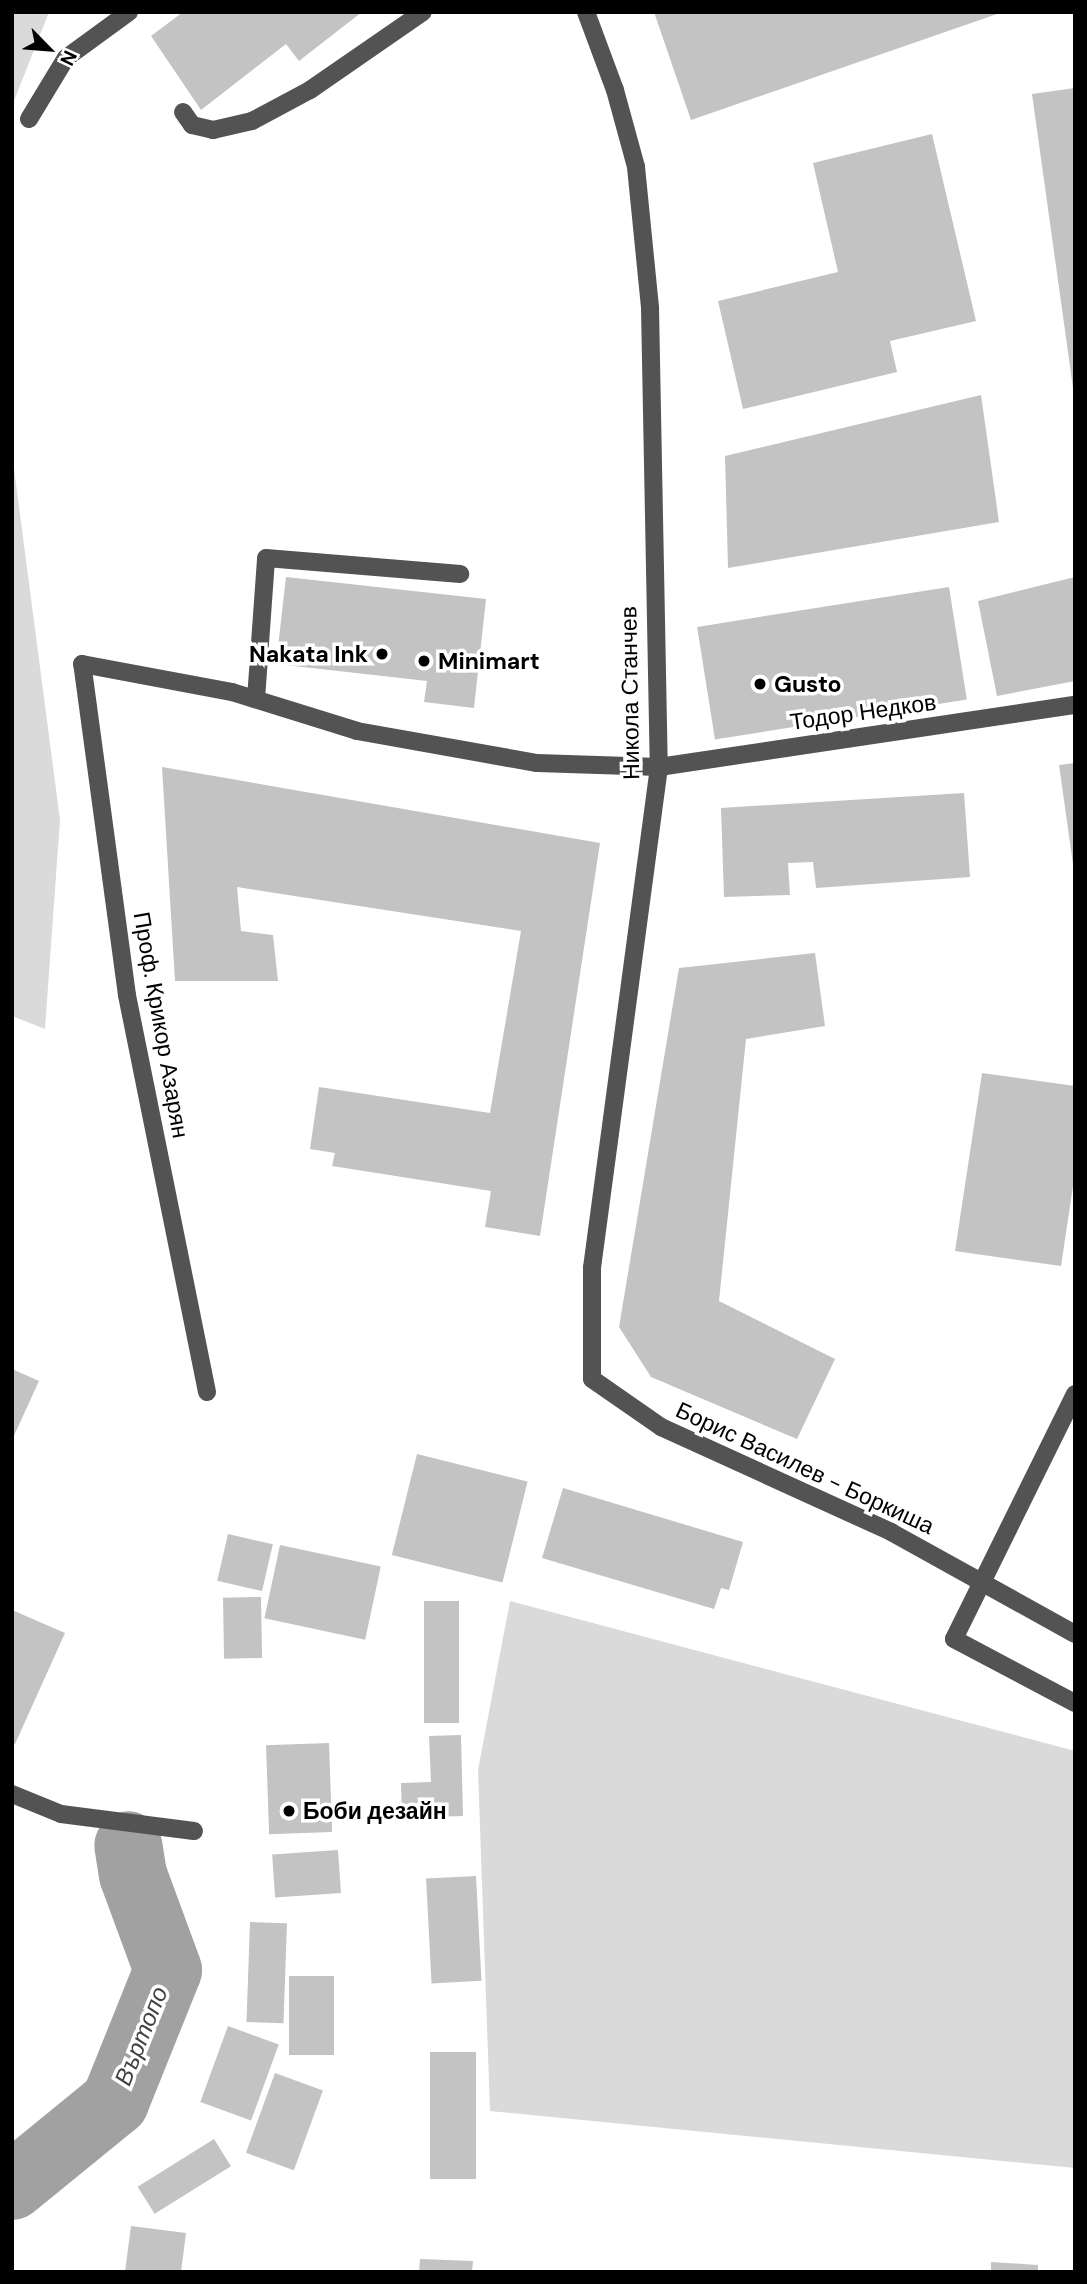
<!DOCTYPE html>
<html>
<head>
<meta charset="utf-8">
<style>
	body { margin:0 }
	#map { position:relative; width:1087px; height:2284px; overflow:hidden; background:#fff; font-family:"DM Sans",sans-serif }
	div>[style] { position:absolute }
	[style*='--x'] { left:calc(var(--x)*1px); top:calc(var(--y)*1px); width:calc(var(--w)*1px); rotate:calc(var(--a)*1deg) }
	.green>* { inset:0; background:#dadada }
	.river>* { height:68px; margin:-34px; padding:0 34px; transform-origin:34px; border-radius:34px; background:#a1a1a1 }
	.building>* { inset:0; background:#c3c3c3; transform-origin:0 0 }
	.minor>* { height:18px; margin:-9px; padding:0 9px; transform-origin:9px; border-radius:9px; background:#535353 }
	.dots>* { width:19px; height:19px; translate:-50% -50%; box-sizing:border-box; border:4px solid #fff; border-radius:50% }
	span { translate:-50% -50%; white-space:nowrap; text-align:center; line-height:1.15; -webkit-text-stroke:7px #fff; paint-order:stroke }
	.poi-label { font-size:23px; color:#000; font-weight:700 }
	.right { translate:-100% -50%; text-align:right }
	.left { translate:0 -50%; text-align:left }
	.street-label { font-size:23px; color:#000 }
	.water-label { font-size:24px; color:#424242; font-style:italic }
	.frame { position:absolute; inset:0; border:14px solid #000; pointer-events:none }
	.north { position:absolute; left:14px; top:14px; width:70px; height:70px; -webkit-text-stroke:5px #fff; paint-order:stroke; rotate:115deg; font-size:19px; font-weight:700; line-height:28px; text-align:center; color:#000 }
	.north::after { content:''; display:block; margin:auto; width:24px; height:32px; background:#000; clip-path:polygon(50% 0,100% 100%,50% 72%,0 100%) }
</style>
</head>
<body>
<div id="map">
	<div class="green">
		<div style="clip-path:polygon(12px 12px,49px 12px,12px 106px)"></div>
		<div style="clip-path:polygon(12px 453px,60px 820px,45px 1029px,12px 1016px)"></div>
		<div style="clip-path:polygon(510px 1601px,1075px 1751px,1075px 2168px,490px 2111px,478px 1770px)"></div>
	</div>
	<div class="river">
		<div style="--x:12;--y:2186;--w:133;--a:-39.2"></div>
		<div style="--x:115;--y:2102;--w:142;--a:-68.1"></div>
		<div style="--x:168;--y:1970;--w:101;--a:-110.2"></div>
		<div style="--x:133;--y:1875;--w:30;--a:-99"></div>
	</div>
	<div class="building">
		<div style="clip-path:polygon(183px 12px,362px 12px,299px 61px,286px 44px,201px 110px,151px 36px)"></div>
		<div style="clip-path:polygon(654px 12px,1000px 12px,1000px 13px,691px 120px)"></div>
		<div style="clip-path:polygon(1075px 88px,1075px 388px,1073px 388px,1032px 94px)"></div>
		<div style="clip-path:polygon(932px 134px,976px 321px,890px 341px,897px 372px,743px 409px,718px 301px,838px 272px,813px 163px)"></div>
		<div style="clip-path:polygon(981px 395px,999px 522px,728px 568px,725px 456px)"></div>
		<div style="clip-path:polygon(286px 577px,486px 599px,474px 708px,424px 702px,427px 681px,276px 664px)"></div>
		<div style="clip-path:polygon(1075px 577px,1075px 681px,997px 696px,978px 601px)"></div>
		<div style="left:949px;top:587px;width:114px;height:255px;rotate:81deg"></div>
		<div style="clip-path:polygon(1075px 763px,1075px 864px,1073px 864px,1059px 765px)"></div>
		<div style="clip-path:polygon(162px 767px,600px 843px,540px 1236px,485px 1227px,491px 1191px,332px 1166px,335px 1153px,310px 1149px,319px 1087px,490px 1113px,521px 931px,237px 887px,241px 931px,273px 935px,278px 981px,175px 981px)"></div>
		<div style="clip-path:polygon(964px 793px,970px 877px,816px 888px,813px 862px,788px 863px,790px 895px,724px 897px,721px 808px)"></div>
		<div style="clip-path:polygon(815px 953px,825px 1026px,746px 1039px,719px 1301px,835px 1359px,797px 1439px,651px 1377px,619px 1327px,679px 968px)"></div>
		<div style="clip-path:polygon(982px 1073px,1075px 1086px,1075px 1173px,1061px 1266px,955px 1251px)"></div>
		<div style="clip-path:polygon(12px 1369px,39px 1381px,12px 1440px)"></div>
		<div style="left:417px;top:1454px;width:114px;height:104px;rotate:14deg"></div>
		<div style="clip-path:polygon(563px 1488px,743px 1542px,729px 1590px,721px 1588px,714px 1609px,542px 1558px)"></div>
		<div style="left:228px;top:1534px;width:46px;height:48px;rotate:13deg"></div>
		<div style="left:280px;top:1545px;width:103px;height:75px;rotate:12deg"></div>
		<div style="left:261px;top:1597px;width:61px;height:38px;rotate:89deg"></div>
		<div style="left:424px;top:1601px;width:35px;height:122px"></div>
		<div style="clip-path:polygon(12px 1610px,65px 1633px,15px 1744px,12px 1743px)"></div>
		<div style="clip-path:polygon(461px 1735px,463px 1816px,402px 1818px,401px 1783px,431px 1782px,429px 1736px)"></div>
		<div style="left:329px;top:1743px;width:89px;height:63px;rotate:88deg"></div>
		<div style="left:338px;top:1850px;width:43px;height:66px;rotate:86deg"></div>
		<div style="left:476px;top:1876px;width:105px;height:50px;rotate:87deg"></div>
		<div style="left:250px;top:1922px;width:37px;height:100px;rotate:2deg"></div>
		<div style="left:289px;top:1976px;width:45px;height:79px"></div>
		<div style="left:228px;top:2026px;width:54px;height:81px;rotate:20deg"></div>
		<div style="left:430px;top:2052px;width:46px;height:127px"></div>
		<div style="left:275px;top:2073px;width:51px;height:85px;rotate:20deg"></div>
		<div style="left:214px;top:2139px;width:32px;height:90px;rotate:58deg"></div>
		<div style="clip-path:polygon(131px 2226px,186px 2233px,181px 2272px,125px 2272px)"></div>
		<div style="clip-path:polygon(420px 2259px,473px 2261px,472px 2272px,419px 2272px)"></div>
		<div style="clip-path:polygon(991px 2262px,1038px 2265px,1038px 2272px,991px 2272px)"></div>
	</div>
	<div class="minor">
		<div style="--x:586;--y:12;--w:83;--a:69.6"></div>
		<div style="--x:615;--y:90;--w:80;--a:74.7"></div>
		<div style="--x:636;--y:167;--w:142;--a:84.3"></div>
		<div style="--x:650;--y:308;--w:459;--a:88.9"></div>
		<div style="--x:659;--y:767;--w:505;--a:97.62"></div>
		<div style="--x:592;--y:1268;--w:111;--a:90"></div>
		<div style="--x:592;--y:1379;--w:84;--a:34.8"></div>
		<div style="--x:661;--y:1427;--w:253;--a:24.5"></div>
		<div style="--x:891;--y:1532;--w:210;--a:29"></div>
		<div style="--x:183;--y:112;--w:16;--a:55"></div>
		<div style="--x:192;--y:125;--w:22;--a:13"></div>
		<div style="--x:213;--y:130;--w:40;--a:-13"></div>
		<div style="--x:252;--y:121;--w:66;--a:-28.1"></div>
		<div style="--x:310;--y:90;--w:137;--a:-34.6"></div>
		<div style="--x:29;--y:119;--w:71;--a:-58.8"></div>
		<div style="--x:66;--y:58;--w:78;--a:-36.1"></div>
		<div style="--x:256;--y:699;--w:141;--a:-85.9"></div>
		<div style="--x:266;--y:558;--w:195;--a:4.7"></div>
		<div style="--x:207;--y:1392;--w:405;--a:-101.4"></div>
		<div style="--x:127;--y:995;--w:334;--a:-97.7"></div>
		<div style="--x:82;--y:664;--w:153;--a:10.6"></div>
		<div style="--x:232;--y:692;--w:131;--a:17.3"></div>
		<div style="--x:357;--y:731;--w:183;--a:10.1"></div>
		<div style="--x:537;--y:763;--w:122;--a:1.9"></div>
		<div style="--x:659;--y:767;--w:421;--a:-8.5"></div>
		<div style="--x:1075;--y:1394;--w:273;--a:116.3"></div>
		<div style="--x:954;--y:1639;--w:137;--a:27.9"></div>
		<div style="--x:12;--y:1794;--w:53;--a:22.2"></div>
		<div style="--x:61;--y:1814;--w:134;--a:7.3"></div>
	</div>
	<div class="dots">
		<div style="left:382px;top:654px;background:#000"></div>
		<div style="left:424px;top:661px;background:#000"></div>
		<div style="left:760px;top:684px;background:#000"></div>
		<div style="left:289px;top:1811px;background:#000"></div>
	</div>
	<div class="poi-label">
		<span class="right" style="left:368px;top:654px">Nakata Ink</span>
		<span class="left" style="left:438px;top:661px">Minimart</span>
		<span class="left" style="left:774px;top:684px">Gusto</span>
		<span class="left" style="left:303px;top:1811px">Боби дезайн</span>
	</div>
	<div class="street-label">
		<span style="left:630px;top:693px;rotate:-91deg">Никола Станчев</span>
		<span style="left:863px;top:712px;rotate:-8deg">Тодор Недков</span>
		<span style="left:161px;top:1025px;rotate:80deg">Проф. Крикор Азарян</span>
		<span style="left:805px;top:1468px;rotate:25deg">Борис Василев - Боркиша</span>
	</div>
	<div class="water-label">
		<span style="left:141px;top:2036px;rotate:-68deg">Въртопо</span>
	</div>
	<div class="frame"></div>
	<div class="north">N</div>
</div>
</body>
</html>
